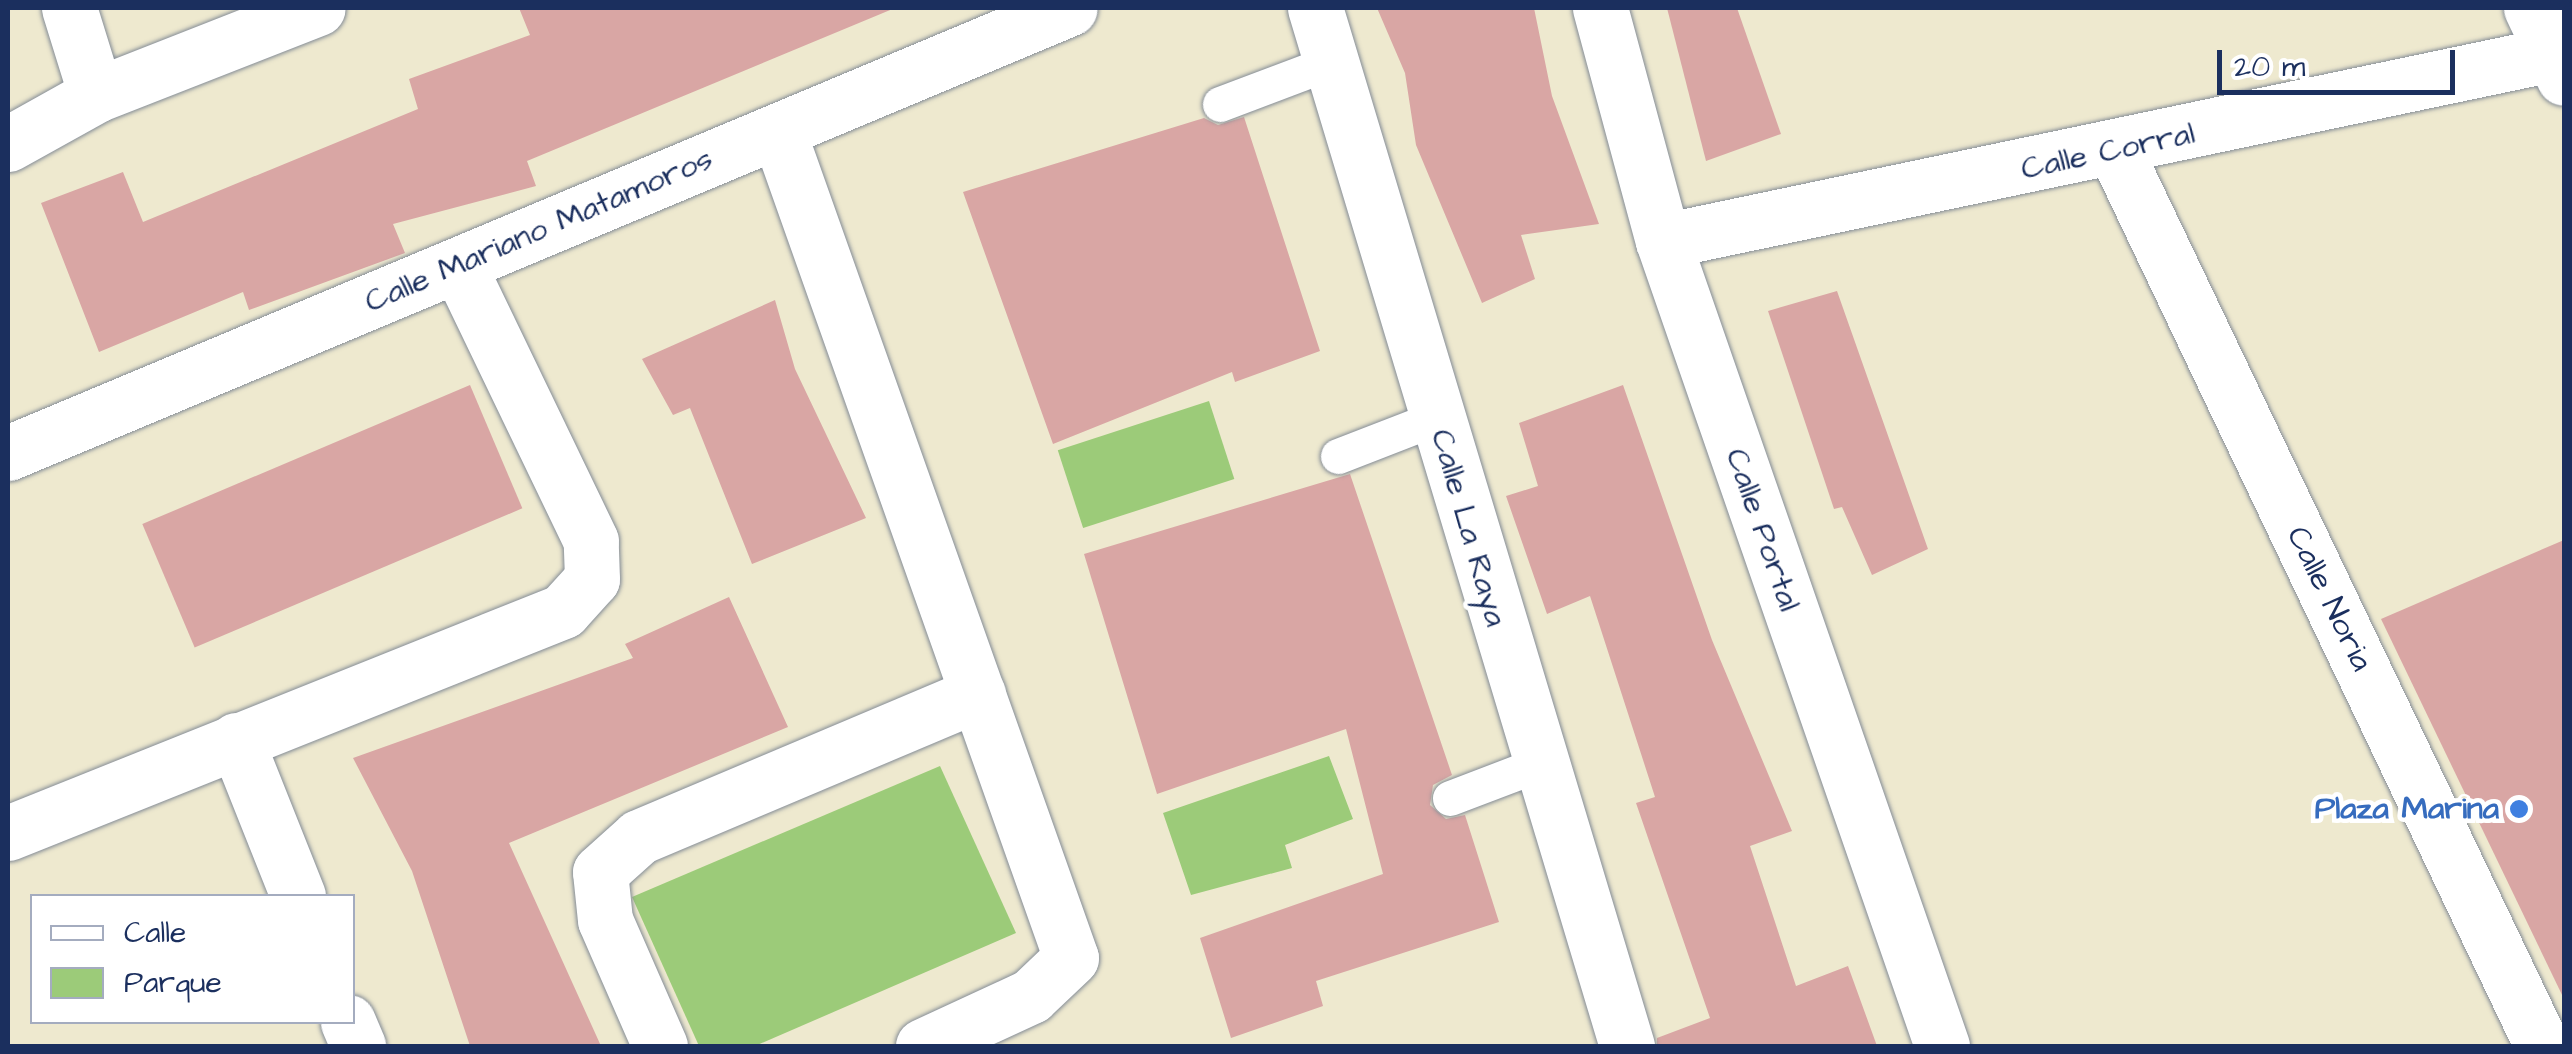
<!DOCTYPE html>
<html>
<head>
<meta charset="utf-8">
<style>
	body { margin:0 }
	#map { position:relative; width:2572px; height:1054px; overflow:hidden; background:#eee9cf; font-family:"Architects Daughter",sans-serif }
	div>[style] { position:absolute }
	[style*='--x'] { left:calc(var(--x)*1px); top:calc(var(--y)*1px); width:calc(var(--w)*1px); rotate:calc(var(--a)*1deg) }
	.green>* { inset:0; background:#9ccb79; transform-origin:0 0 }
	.building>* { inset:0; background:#d9a6a4; transform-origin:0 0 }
	.roads { filter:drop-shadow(0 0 2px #848c96) drop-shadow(0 0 2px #848c96) }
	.lane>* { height:35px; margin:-17.5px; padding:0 17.5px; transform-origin:17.5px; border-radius:17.5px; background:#fff }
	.street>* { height:55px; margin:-27.5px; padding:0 27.5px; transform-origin:27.5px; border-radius:27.5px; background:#fff }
	.dots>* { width:28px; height:28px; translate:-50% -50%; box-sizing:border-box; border:5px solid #fff; border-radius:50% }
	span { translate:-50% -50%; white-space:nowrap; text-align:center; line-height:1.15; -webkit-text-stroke:9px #fff; paint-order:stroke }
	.street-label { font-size:32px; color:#1b2f5e }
	.shop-label { font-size:32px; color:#366cbe; font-weight:700 }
	.right { translate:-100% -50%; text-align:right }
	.frame { position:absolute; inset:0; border:10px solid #1b2f5e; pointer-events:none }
	.legend { position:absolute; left:30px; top:894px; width:325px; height:130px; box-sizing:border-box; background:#fff; border:2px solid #a4acbf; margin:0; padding:12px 18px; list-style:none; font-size:30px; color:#1b2f5e }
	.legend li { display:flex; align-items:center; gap:20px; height:50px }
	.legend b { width:50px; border:2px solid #a4acbf }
	.scale { position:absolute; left:2217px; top:50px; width:238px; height:45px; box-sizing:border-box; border:5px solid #1b2f5e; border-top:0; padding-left:12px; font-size:30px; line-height:35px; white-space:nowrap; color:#1b2f5e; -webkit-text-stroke:8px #fff; paint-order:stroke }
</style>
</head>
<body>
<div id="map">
	<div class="green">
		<div style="left:1209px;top:401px;width:82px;height:159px;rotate:72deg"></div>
		<div style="clip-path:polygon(1329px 756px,1353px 819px,1285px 845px,1292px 868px,1191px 895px,1163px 813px)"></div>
		<div style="clip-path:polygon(940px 766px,1016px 933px,755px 1046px,699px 1046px,632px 897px)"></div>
	</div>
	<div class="building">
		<div style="clip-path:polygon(519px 8px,895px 8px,527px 161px,536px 186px,393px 224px,405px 253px,249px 310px,243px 292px,99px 352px,41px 203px,123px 172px,143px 222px,418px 109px,409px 79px,530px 35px)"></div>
		<div style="clip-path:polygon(1377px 8px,1534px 8px,1552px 96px,1599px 224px,1521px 235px,1535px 279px,1482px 303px,1416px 145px,1405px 73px)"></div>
		<div style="clip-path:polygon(1667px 8px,1737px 8px,1781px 134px,1706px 161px)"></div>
		<div style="clip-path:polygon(1244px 117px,1320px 351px,1235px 382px,1232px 372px,1053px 444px,963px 192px,1204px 118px,1218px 125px)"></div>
		<div style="clip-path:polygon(1837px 291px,1928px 549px,1872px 575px,1842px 507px,1834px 509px,1768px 311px)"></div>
		<div style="clip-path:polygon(775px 300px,795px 369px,866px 518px,752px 564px,690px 408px,673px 415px,642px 359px)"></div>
		<div style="left:470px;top:385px;width:134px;height:356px;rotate:67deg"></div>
		<div style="clip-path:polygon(1623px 385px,1712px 640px,1792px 831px,1750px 846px,1796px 986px,1848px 966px,1877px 1046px,1657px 1046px,1657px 1038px,1710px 1018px,1636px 803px,1655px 797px,1590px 596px,1547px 614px,1506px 496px,1538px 486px,1519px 423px)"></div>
		<div style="clip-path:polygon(1350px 474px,1452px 775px,1433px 785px,1430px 805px,1446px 819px,1465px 815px,1499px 922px,1316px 981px,1323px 1006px,1231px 1038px,1200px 938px,1383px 874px,1346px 729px,1157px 794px,1084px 554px)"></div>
		<div style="clip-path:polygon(2564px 540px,2564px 999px,2381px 619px)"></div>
		<div style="clip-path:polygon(729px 597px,788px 727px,509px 843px,601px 1046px,470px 1046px,412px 871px,353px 758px,633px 658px,625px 644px)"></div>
	</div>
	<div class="roads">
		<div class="lane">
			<div style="--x:1220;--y:104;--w:119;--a:-20.7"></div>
			<div style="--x:1338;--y:456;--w:105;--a:-21.2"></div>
			<div style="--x:1450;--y:798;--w:93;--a:-20.8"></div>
		</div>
		<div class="street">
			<div style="--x:69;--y:8;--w:91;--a:72.8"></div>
			<div style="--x:1315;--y:8;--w:1084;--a:73.27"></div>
			<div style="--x:1600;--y:8;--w:241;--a:74.9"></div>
			<div style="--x:1663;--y:241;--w:852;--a:70.88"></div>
			<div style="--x:2531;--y:8;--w:77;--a:64.8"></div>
			<div style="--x:778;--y:131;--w:877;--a:70.49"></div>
			<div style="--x:1071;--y:958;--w:55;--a:136.5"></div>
			<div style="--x:1031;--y:996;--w:119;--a:155.2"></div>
			<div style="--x:8;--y:144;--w:101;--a:-29.1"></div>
			<div style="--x:96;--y:95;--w:238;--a:-21.4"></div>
			<div style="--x:2116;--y:152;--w:990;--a:64.52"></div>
			<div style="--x:1663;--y:241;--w:908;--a:-11.88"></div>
			<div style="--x:8;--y:453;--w:1151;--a:-22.73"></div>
			<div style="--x:236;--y:740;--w:168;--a:68.3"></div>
			<div style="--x:8;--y:833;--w:598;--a:-21.8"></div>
			<div style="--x:563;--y:611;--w:43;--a:-47.8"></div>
			<div style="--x:592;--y:579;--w:38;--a:-92"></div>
			<div style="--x:591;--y:541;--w:306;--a:-115.7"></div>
			<div style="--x:348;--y:1022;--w:26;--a:67"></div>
			<div style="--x:660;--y:1046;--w:137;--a:-113.6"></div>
			<div style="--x:605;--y:920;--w:48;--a:-95.9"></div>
			<div style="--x:600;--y:872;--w:52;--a:-41.9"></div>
			<div style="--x:639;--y:837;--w:368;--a:-22.9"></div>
		</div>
	</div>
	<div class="dots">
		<div style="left:2519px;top:809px;background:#3f7fe0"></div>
	</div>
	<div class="street-label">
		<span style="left:2108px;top:152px;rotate:-12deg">Calle Corral</span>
		<span style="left:539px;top:231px;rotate:-23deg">Calle Mariano Matamoros</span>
		<span style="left:1468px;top:528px;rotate:74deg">Calle La Raya</span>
		<span style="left:1762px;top:530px;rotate:71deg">Calle Portal</span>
		<span style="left:2329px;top:599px;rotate:64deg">Calle Noria</span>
	</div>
	<div class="shop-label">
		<span class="right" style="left:2499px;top:809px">Plaza Marina</span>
	</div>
	<div class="frame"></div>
	<ul class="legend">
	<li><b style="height:12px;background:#fff"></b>Calle</li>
	<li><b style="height:28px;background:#9ccb79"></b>Parque</li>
	</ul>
	<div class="scale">20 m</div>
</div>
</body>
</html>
